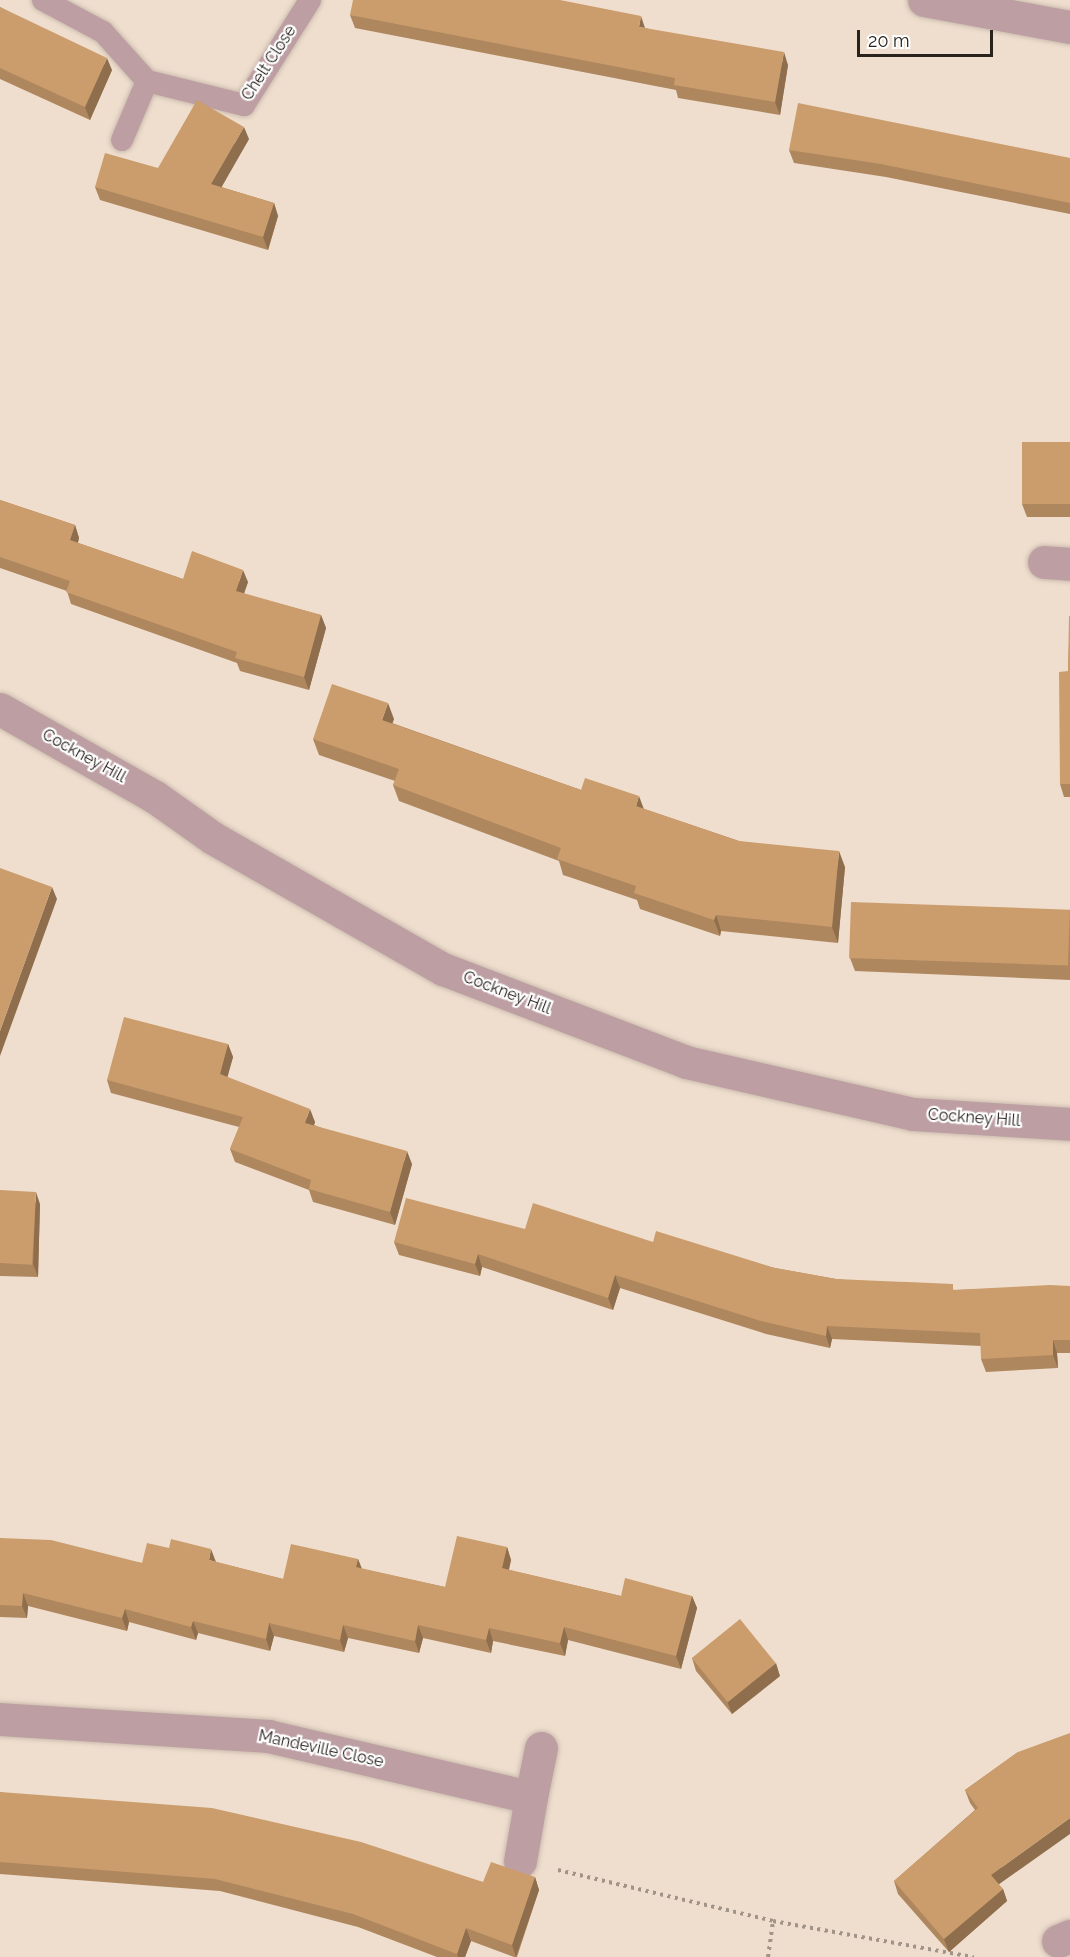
<!DOCTYPE html>
<html>
<head>
<meta charset="utf-8">
<style>
	body { margin:0 }
	#map { position:relative; width:1070px; height:1957px; overflow:hidden; background:#efdece; font-family:Raleway,sans-serif }
	div>[style] { position:absolute }
	[style*='--x'] { left:calc(var(--x)*1px); top:calc(var(--y)*1px); width:calc(var(--w)*1px); rotate:calc(var(--a)*1deg) }
	.path>* { height:4px; margin-top:-2px; transform-origin:0; background:repeating-linear-gradient(90deg,#a09387 0 3px,transparent 0 7.5px) }
	.roads { filter:drop-shadow(0 0 2px #cbbcae) drop-shadow(0 0 2px #cbbcae) }
	.service>* { height:22px; margin:-11px; padding:0 11px; transform-origin:11px; border-radius:11px; background:#bd9ea2 }
	.minor>* { height:33px; margin:-16.5px; padding:0 16.5px; transform-origin:16.5px; border-radius:16.5px; background:#bd9ea2 }
	.wall>* { inset:0; background:#af875e }
	.shaded-wall>* { inset:0; background:#8e6e4c }
	.building>* { inset:0; background:#cb9d6d; transform-origin:0 0 }
	span { translate:-50% -50%; white-space:nowrap; text-align:center; line-height:1.15; -webkit-text-stroke:4.5px #fff; paint-order:stroke }
	.street-label { font-size:16px; color:#29231d }
	.scale { position:absolute; left:857px; top:30px; width:136px; height:27px; box-sizing:border-box; border:3px solid #29231d; border-top:0; padding-left:8px; font-size:18px; line-height:21px; white-space:nowrap; color:#29231d; -webkit-text-stroke:4px #fff; paint-order:stroke }
</style>
</head>
<body>
<div id="map">
	<div class="path">
		<div style="--x:558;--y:1870;--w:221;--a:13.3"></div>
		<div style="--x:773;--y:1921;--w:204;--a:10.2"></div>
		<div style="--x:768;--y:1957;--w:36;--a:-82"></div>
	</div>
	<div class="roads">
		<div class="service">
			<div style="--x:43;--y:0;--w:68;--a:28.1"></div>
			<div style="--x:103;--y:32;--w:66;--a:48.1"></div>
			<div style="--x:147;--y:81;--w:100;--a:13.9"></div>
			<div style="--x:244;--y:105;--w:124;--a:-57.8"></div>
			<div style="--x:122;--y:140;--w:64;--a:-67"></div>
		</div>
		<div class="minor">
			<div style="--x:924;--y:0;--w:148;--a:10.5"></div>
			<div style="--x:1044;--y:562;--w:26;--a:4"></div>
			<div style="--x:0;--y:709;--w:178;--a:29.6"></div>
			<div style="--x:155;--y:797;--w:71;--a:35.3"></div>
			<div style="--x:213;--y:838;--w:265;--a:29.7"></div>
			<div style="--x:443;--y:969;--w:260;--a:20.9"></div>
			<div style="--x:686;--y:1062;--w:233;--a:12.9"></div>
			<div style="--x:913;--y:1114;--w:157;--a:3.6"></div>
			<div style="--x:0;--y:1719;--w:269;--a:3.6"></div>
			<div style="--x:268;--y:1736;--w:270;--a:13.1"></div>
			<div style="--x:531;--y:1797;--w:50;--a:-78.5"></div>
			<div style="--x:520;--y:1861;--w:65;--a:-80.2"></div>
			<div style="--x:1058;--y:1941;--w:13;--a:-23"></div>
		</div>
	</div>
	<div class="wall">
		<div style="clip-path:polygon(0 7px,112px 70px,90px 120px,0 79px)"></div>
		<div style="clip-path:polygon(350px 15px,645px 28px,788px 65px,780px 115px,678px 98px,676px 90px,355px 28px)"></div>
		<div style="clip-path:polygon(249px 139px,221px 187px,274px 203px,278px 216px,268px 250px,100px 200px,95px 187px,158px 168px)"></div>
		<div style="clip-path:polygon(789px 150px,1070px 158px,1070px 214px,886px 177px,794px 163px)"></div>
		<div style="clip-path:polygon(1070px 442px,1070px 517px,1027px 517px,1022px 504px)"></div>
		<div style="clip-path:polygon(0 500px,75px 525px,79px 538px,78px 543px,183px 579px,248px 582px,244px 594px,321px 615px,326px 628px,309px 690px,240px 671px,237px 663px,71px 604px,67px 591px,0 568px)"></div>
		<div style="clip-path:polygon(1070px 616px,1070px 797px,1064px 797px,1060px 784px,1068px 671px)"></div>
		<div style="clip-path:polygon(394px 719px,392px 723px,581px 790px,644px 809px,739px 841px,845px 867px,838px 943px,721px 931px,720px 936px,640px 909px,637px 900px,563px 875px,559px 861px,399px 801px,393px 785px,395px 781px,319px 755px,313px 739px)"></div>
		<div style="clip-path:polygon(1070px 910px,1070px 980px,855px 971px,850px 958px)"></div>
		<div style="clip-path:polygon(228px 1044px,233px 1057px,227px 1077px,315px 1122px,314px 1125px,412px 1164px,395px 1225px,313px 1202px,309px 1190px,235px 1162px,230px 1149px,239px 1127px,111px 1093px,107px 1080px)"></div>
		<div style="clip-path:polygon(0 1190px,40px 1204px,38px 1277px,0 1276px)"></div>
		<div style="clip-path:polygon(525px 1229px,653px 1242px,775px 1268px,836px 1279px,956px 1290px,1070px 1286px,1070px 1353px,1057px 1353px,1058px 1368px,986px 1372px,981px 1359px,981px 1346px,832px 1339px,830px 1348px,766px 1334px,620px 1288px,613px 1310px,482px 1267px,480px 1276px,399px 1255px,394px 1242px)"></div>
		<div style="clip-path:polygon(0 1538px,142px 1563px,216px 1562px,283px 1579px,358px 1559px,362px 1569px,445px 1587px,507px 1547px,511px 1560px,509px 1570px,621px 1596px,692px 1596px,697px 1608px,681px 1669px,568px 1640px,565px 1656px,493px 1641px,491px 1653px,423px 1638px,419px 1653px,348px 1638px,344px 1652px,274px 1636px,270px 1651px,198px 1633px,196px 1640px,129px 1622px,127px 1631px,28px 1606px,27px 1618px,0 1617px)"></div>
		<div style="clip-path:polygon(692px 1658px,780px 1676px,732px 1714px,696px 1671px)"></div>
		<div style="clip-path:polygon(1018px 1752px,999px 1885px,1003px 1889px,1007px 1901px,949px 1952px,898px 1894px,894px 1881px,975px 1810px,970px 1803px,965px 1790px)"></div>
		<div style="clip-path:polygon(0 1792px,483px 1882px,535px 1877px,539px 1890px,517px 1957px,514px 1957px,471px 1941px,465px 1957px,437px 1957px,358px 1927px,220px 1891px,0 1874px)"></div>
	</div>
	<div class="shaded-wall">
		<div style="clip-path:polygon(641px 16px,645px 28px,639px 27px)"></div>
		<div style="clip-path:polygon(784px 52px,788px 65px,780px 115px,775px 102px)"></div>
		<div style="clip-path:polygon(107px 58px,112px 70px,90px 120px,85px 107px)"></div>
		<div style="clip-path:polygon(244px 127px,249px 139px,216px 197px,211px 184px)"></div>
		<div style="clip-path:polygon(274px 203px,278px 216px,268px 250px,263px 237px)"></div>
		<div style="clip-path:polygon(75px 525px,79px 538px,75px 552px,70px 540px)"></div>
		<div style="clip-path:polygon(243px 570px,248px 582px,240px 604px,236px 591px)"></div>
		<div style="clip-path:polygon(321px 615px,326px 628px,309px 690px,304px 677px)"></div>
		<div style="clip-path:polygon(388px 703px,394px 719px,388px 736px,382px 720px)"></div>
		<div style="clip-path:polygon(639px 796px,645px 812px,636px 806px)"></div>
		<div style="clip-path:polygon(839px 851px,845px 867px,838px 943px,832px 927px)"></div>
		<div style="clip-path:polygon(52px 887px,57px 899px,0 1056px,0 1031px)"></div>
		<div style="clip-path:polygon(716px 915px,721px 931px,720px 936px,714px 920px)"></div>
		<div style="clip-path:polygon(228px 1044px,233px 1057px,225px 1086px,220px 1074px)"></div>
		<div style="clip-path:polygon(310px 1109px,315px 1122px,310px 1136px,305px 1123px)"></div>
		<div style="clip-path:polygon(407px 1151px,412px 1164px,395px 1225px,390px 1212px)"></div>
		<div style="clip-path:polygon(36px 1192px,40px 1204px,38px 1277px,33px 1264px)"></div>
		<div style="clip-path:polygon(478px 1254px,482px 1267px,480px 1276px,475px 1264px)"></div>
		<div style="clip-path:polygon(615px 1275px,620px 1288px,613px 1310px,608px 1298px)"></div>
		<div style="clip-path:polygon(827px 1326px,832px 1339px,830px 1348px,826px 1336px)"></div>
		<div style="clip-path:polygon(1053px 1340px,1057px 1353px,1058px 1368px,1053px 1355px)"></div>
		<div style="clip-path:polygon(507px 1547px,511px 1560px,506px 1581px,502px 1568px)"></div>
		<div style="clip-path:polygon(211px 1549px,216px 1562px,209px 1560px)"></div>
		<div style="clip-path:polygon(358px 1559px,363px 1572px,356px 1567px)"></div>
		<div style="clip-path:polygon(23px 1593px,28px 1606px,27px 1618px,22px 1606px)"></div>
		<div style="clip-path:polygon(692px 1596px,697px 1608px,681px 1669px,676px 1656px)"></div>
		<div style="clip-path:polygon(125px 1609px,129px 1622px,127px 1631px,122px 1618px)"></div>
		<div style="clip-path:polygon(193px 1621px,198px 1633px,196px 1640px,191px 1627px)"></div>
		<div style="clip-path:polygon(269px 1623px,274px 1636px,270px 1651px,266px 1639px)"></div>
		<div style="clip-path:polygon(343px 1625px,348px 1638px,344px 1652px,340px 1640px)"></div>
		<div style="clip-path:polygon(418px 1625px,423px 1638px,419px 1653px,415px 1641px)"></div>
		<div style="clip-path:polygon(564px 1627px,568px 1640px,565px 1656px,560px 1643px)"></div>
		<div style="clip-path:polygon(489px 1628px,493px 1641px,491px 1653px,486px 1640px)"></div>
		<div style="clip-path:polygon(776px 1663px,780px 1676px,732px 1714px,727px 1701px)"></div>
		<div style="clip-path:polygon(1070px 1818px,1070px 1834px,995px 1887px,991px 1875px)"></div>
		<div style="clip-path:polygon(535px 1877px,539px 1890px,516px 1957px,512px 1945px)"></div>
		<div style="clip-path:polygon(1003px 1889px,1007px 1901px,949px 1952px,944px 1939px)"></div>
		<div style="clip-path:polygon(466px 1928px,471px 1941px,465px 1957px,458px 1957px,457px 1954px)"></div>
	</div>
	<div class="building">
		<div style="clip-path:polygon(353px 0,560px 0,641px 16px,639px 27px,784px 52px,775px 102px,674px 85px,675px 78px,350px 15px)"></div>
		<div style="clip-path:polygon(0 7px,107px 58px,85px 107px,0 68px)"></div>
		<div style="clip-path:polygon(197px 100px,244px 127px,211px 184px,274px 203px,263px 237px,95px 187px,105px 153px,158px 168px)"></div>
		<div style="clip-path:polygon(798px 103px,1070px 158px,1070px 203px,881px 164px,789px 150px)"></div>
		<div style="left:1070px;top:442px;width:62px;height:48px;rotate:90deg"></div>
		<div style="clip-path:polygon(0 500px,75px 525px,70px 540px,183px 579px,192px 551px,243px 570px,236px 591px,321px 615px,304px 677px,235px 658px,237px 652px,66px 592px,70px 581px,0 557px)"></div>
		<div style="clip-path:polygon(1069px 616px,1070px 616px,1070px 784px,1060px 784px,1059px 672px,1068px 671px)"></div>
		<div style="clip-path:polygon(332px 684px,388px 703px,382px 720px,581px 790px,585px 778px,639px 796px,636px 806px,739px 841px,839px 851px,832px 927px,716px 915px,714px 920px,634px 893px,636px 886px,557px 859px,561px 848px,393px 785px,399px 769px,313px 739px)"></div>
		<div style="clip-path:polygon(0 868px,52px 887px,0 1031px)"></div>
		<div style="left:851px;top:902px;width:219px;height:56px;rotate:2deg"></div>
		<div style="clip-path:polygon(124px 1017px,228px 1044px,220px 1074px,310px 1109px,305px 1123px,407px 1151px,390px 1212px,309px 1189px,311px 1180px,230px 1149px,243px 1117px,107px 1080px)"></div>
		<div style="left:0;top:1190px;width:36px;height:73px;rotate:3deg"></div>
		<div style="clip-path:polygon(406px 1198px,525px 1229px,533px 1203px,653px 1242px,656px 1231px,775px 1268px,836px 1279px,953px 1284px,953px 1290px,1050px 1285px,1070px 1286px,1070px 1340px,1053px 1340px,1053px 1355px,981px 1359px,980px 1333px,827px 1326px,826px 1336px,761px 1321px,615px 1275px,608px 1298px,478px 1254px,475px 1264px,394px 1242px)"></div>
		<div style="clip-path:polygon(457px 1536px,507px 1547px,502px 1568px,621px 1596px,625px 1578px,692px 1596px,676px 1656px,564px 1627px,560px 1643px,489px 1628px,486px 1640px,418px 1625px,415px 1641px,343px 1625px,340px 1640px,269px 1623px,266px 1639px,193px 1621px,191px 1627px,125px 1609px,122px 1618px,23px 1593px,22px 1606px,0 1605px,0 1538px,51px 1540px,142px 1563px,147px 1543px,169px 1548px,171px 1539px,211px 1549px,209px 1560px,283px 1579px,291px 1544px,358px 1559px,356px 1567px,445px 1587px)"></div>
		<div style="left:740px;top:1619px;width:57px;height:62px;rotate:51deg"></div>
		<div style="clip-path:polygon(1070px 1733px,1070px 1818px,991px 1875px,1003px 1889px,944px 1939px,894px 1881px,978px 1808px,965px 1790px,1018px 1752px)"></div>
		<div style="clip-path:polygon(0 1792px,212px 1808px,361px 1842px,483px 1882px,491px 1862px,535px 1877px,512px 1945px,466px 1928px,457px 1954px,353px 1914px,215px 1879px,0 1862px)"></div>
	</div>
	<div class="street-label">
		<span style="left:269px;top:63px;rotate:-57deg">Chelt Close</span>
		<span style="left:84px;top:756px;rotate:29deg">Cockney Hill</span>
		<span style="left:507px;top:993px;rotate:21deg">Cockney Hill</span>
		<span style="left:974px;top:1118px;rotate:4deg">Cockney Hill</span>
		<span style="left:321px;top:1749px;rotate:12deg">Mandeville Close</span>
	</div>
	<div class="scale">20 m</div>
</div>
</body>
</html>
